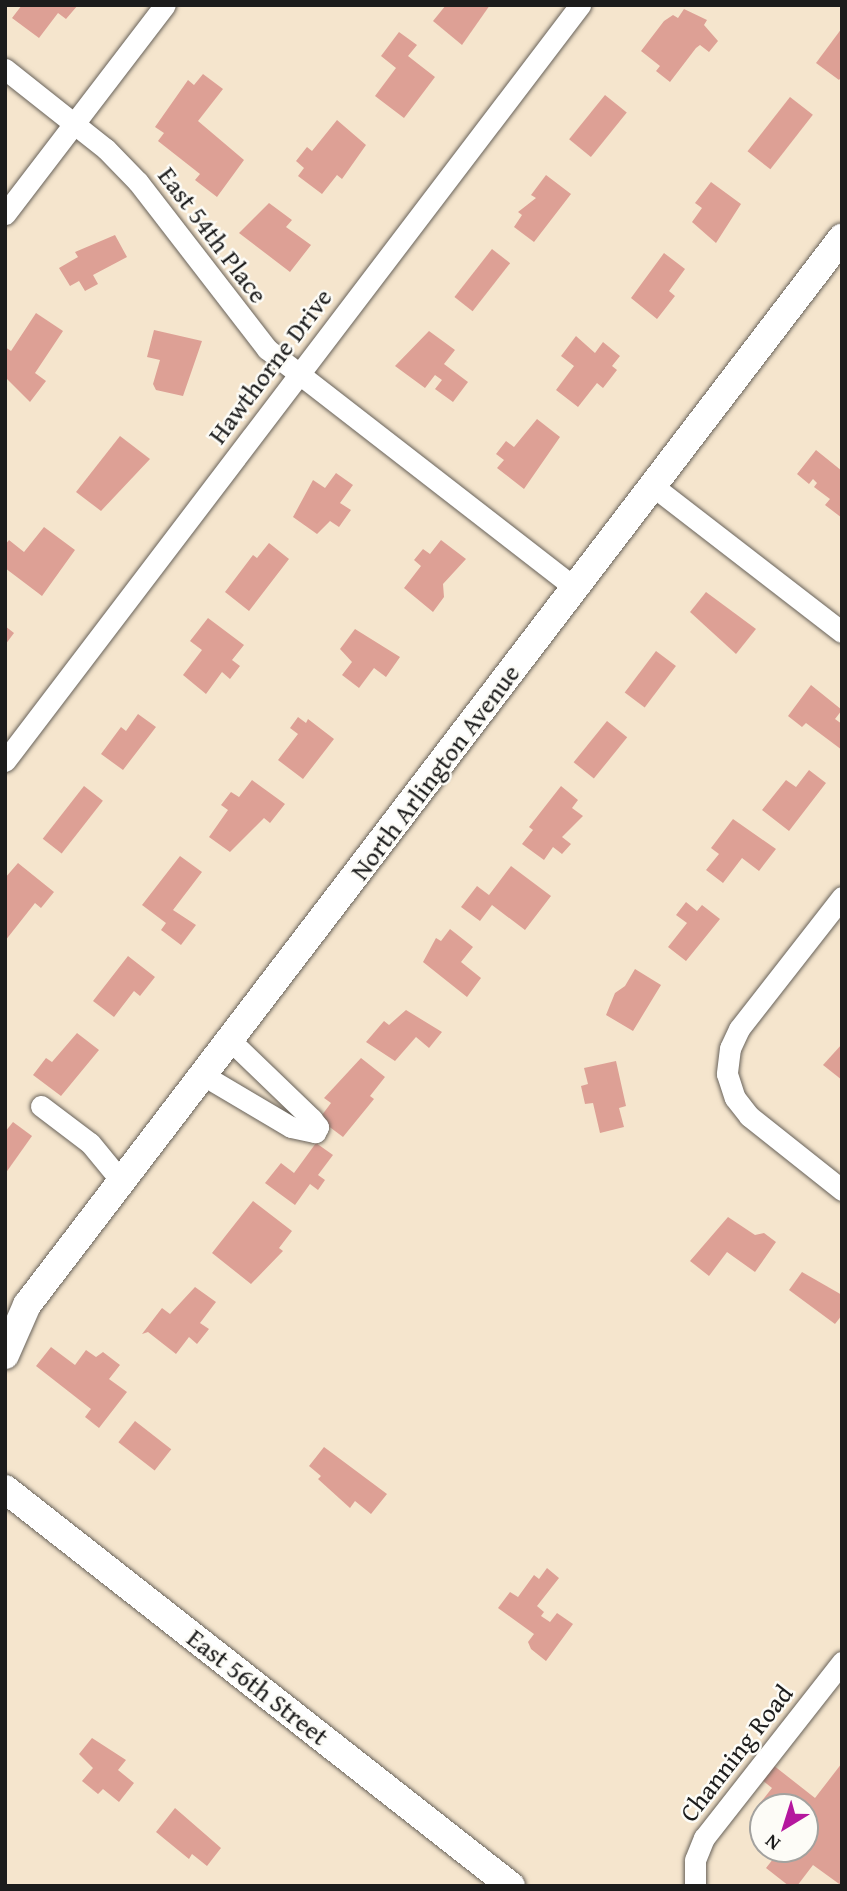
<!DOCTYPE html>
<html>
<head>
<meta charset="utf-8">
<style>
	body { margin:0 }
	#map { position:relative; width:847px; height:1891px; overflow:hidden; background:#f5e5cd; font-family:"Gentium Book Plus",serif }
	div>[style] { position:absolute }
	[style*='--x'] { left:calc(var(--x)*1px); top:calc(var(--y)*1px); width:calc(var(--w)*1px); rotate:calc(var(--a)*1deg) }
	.building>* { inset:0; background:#dda095; transform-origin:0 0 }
	.roads { filter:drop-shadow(0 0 2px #68625a) drop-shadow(0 0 2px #68625a) }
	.minor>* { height:21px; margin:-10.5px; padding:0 10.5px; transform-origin:10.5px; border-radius:10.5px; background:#fff }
	.major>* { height:28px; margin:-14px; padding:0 14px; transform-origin:14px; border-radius:14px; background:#fff }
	span { translate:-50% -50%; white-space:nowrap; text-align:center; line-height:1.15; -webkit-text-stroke:5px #fdfcf7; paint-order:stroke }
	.street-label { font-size:26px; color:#1c1c1c }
	.frame { position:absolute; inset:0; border:7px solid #1c1c1c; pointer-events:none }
	.north { position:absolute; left:749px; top:1793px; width:70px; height:70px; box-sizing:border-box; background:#fdfcf7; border:2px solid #a3a29f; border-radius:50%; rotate:218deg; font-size:19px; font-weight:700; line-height:28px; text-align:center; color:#1c1c1c }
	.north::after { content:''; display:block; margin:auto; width:24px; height:32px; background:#b5179e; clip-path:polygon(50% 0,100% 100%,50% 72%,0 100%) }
</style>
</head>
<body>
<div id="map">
	<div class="building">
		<div style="clip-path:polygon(22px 5px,78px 5px,66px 19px,58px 13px,39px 38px,12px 18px)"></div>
		<div style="clip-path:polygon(446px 5px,490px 5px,462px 45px,433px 21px)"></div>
		<div style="clip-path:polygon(684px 9px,707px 20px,704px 25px,718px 41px,709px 52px,700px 45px,696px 48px,670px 82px,656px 71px,660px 66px,641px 51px,664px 21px,673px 15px,678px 18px)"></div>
		<div style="clip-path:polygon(842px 28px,842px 76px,839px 80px,816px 63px)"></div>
		<div style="clip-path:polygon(399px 32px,417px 45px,408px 56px,435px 77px,404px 118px,375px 96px,396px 68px,381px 56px)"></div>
		<div style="clip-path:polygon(203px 74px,223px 89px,198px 121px,244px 160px,217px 197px,195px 180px,200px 174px,158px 141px,164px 133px,155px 127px,188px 80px,194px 85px)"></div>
		<div style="left:605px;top:95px;width:28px;height:57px;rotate:39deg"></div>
		<div style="left:790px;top:97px;width:29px;height:69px;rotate:38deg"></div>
		<div style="clip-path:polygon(337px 120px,366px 145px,342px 179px,337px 175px,322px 194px,298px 176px,304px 168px,296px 161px,307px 147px,312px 151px)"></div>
		<div style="clip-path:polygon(546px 175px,571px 194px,534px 242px,514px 227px,522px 215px,518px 212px,536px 198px,531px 195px)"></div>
		<div style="clip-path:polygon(711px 182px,741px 204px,716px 243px,692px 222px,702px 208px,695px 203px)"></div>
		<div style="clip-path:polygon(269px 203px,292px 220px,286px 227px,311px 245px,290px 272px,239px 233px)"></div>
		<div style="clip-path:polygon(115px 235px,127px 257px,93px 275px,98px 284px,85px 291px,79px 281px,70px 286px,59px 268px,78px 257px,75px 252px)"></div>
		<div style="left:492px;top:249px;width:23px;height:61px;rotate:38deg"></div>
		<div style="clip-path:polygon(664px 253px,685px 269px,669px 291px,675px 296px,657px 319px,631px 298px)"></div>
		<div style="clip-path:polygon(36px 313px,63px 331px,35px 373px,46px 381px,30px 402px,5px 377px,5px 347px,11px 351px)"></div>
		<div style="clip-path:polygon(154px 330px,202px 341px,183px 396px,156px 390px,153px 384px,160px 360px,147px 357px)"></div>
		<div style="clip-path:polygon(429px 331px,455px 350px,444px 364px,468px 382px,453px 402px,435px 389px,442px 380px,435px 375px,425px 388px,395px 366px)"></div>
		<div style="clip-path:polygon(576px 336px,595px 353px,603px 342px,620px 356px,612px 366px,617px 370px,603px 388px,597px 383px,578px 407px,556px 390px,574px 366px,561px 356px)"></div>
		<div style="clip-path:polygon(537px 419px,560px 437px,524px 489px,497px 468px,504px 460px,496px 454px,506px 441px,514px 447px)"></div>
		<div style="clip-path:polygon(120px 436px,150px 459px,101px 511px,76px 492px)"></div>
		<div style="clip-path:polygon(816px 450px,842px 471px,842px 518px,825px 505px,830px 499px,814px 487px,817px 483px,813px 479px,809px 484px,797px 474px)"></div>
		<div style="clip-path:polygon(336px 473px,353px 485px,340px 503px,351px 510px,339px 527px,330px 521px,317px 534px,293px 517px,313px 480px,325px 488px)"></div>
		<div style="clip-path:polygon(44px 527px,75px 550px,42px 596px,5px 568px,5px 545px,9px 540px,24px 552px)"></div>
		<div style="clip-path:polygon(441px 540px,466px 559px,443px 584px,444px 597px,433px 612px,404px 588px,421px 566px,414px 560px,423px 549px,430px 554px)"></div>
		<div style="clip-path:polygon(269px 543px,289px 559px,249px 611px,225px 592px,253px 555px,257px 558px)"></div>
		<div style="clip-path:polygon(706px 592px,756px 629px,736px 654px,690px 612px)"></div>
		<div style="clip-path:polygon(208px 618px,244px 645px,232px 660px,240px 666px,230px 679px,222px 672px,206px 694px,183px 675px,202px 650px,190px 641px)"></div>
		<div style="clip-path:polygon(5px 626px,14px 633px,5px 645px)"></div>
		<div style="clip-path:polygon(355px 629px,400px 657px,386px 677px,374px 668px,359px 688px,342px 675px,352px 662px,340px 649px)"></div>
		<div style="left:656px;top:651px;width:25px;height:52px;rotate:37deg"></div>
		<div style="clip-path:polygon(811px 685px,842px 710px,835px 719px,842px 724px,842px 750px,806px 723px,802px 727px,788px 716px)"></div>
		<div style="clip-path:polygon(138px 714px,156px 727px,123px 770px,101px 754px,121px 727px,126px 731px)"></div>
		<div style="clip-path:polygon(298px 717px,306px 723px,308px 719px,334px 739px,303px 779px,278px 760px,298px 734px,290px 728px)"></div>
		<div style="left:607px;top:721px;width:26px;height:53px;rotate:39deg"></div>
		<div style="clip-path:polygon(809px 770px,826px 783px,789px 831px,762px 810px,786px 780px,796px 787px)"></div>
		<div style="clip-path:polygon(252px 780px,285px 804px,270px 823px,264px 818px,230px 852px,209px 837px,228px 810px,221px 805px,231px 792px,239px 797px)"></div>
		<div style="left:84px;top:786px;width:24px;height:67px;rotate:38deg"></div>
		<div style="clip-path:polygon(561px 786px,578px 800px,572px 808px,583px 816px,562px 837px,571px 844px,562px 854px,553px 847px,544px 860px,522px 844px,533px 830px,529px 827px)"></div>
		<div style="clip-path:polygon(733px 819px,776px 849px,759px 871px,742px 858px,723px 883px,706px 870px,719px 854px,711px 848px)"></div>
		<div style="clip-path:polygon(180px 856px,202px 872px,173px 910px,196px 925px,181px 945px,161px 930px,166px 923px,142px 905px)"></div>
		<div style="clip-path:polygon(18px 863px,54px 892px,41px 908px,35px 903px,5px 941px,5px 878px)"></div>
		<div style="clip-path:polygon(511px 866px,551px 896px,525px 930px,492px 905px,480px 921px,461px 907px,477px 886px,489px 895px)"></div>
		<div style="clip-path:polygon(686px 902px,697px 911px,702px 905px,720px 919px,686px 961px,668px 947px,687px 923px,676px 915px)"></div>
		<div style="clip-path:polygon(450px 929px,473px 947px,461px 962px,481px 978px,467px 997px,423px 962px,436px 938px,441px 941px)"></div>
		<div style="clip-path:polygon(128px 956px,155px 977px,140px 996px,134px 991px,114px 1017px,93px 1001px)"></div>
		<div style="clip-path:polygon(635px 969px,661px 985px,633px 1031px,606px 1015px,615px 993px,625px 986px)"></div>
		<div style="clip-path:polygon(406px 1010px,442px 1032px,429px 1048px,416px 1037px,395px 1061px,366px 1042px,384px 1021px,389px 1025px)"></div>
		<div style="clip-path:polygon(77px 1033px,99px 1050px,61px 1096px,33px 1075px,46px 1058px,52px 1062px)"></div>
		<div style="clip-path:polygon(842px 1044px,842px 1080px,823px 1065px)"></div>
		<div style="clip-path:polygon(361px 1058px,385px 1077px,370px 1096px,374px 1099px,343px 1137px,319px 1119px,331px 1103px,324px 1098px)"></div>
		<div style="clip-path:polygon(616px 1061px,626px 1106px,619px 1108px,624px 1127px,600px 1133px,593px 1103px,585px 1104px,581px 1086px,588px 1084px,584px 1068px)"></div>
		<div style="clip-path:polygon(13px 1122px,32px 1136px,5px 1174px,5px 1132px)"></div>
		<div style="clip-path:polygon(316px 1143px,333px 1155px,318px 1175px,325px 1180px,318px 1190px,310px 1184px,295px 1205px,265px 1183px,281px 1163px,294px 1173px)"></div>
		<div style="clip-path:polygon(253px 1201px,292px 1231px,279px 1248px,283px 1251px,251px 1284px,212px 1253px)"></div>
		<div style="clip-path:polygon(728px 1217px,755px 1235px,764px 1233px,776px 1242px,755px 1272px,727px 1252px,709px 1276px,690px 1261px)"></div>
		<div style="clip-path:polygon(802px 1272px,842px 1295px,842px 1315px,835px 1324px,789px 1290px)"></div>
		<div style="clip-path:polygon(195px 1287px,216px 1302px,200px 1323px,209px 1329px,197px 1344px,189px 1337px,176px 1354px,148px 1332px,142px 1334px,162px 1308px,170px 1314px)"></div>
		<div style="clip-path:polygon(51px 1347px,75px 1365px,86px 1350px,96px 1357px,103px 1352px,120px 1365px,109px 1379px,127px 1392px,99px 1428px,85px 1417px,91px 1409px,36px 1366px)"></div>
		<div style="left:135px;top:1421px;width:46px;height:27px;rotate:38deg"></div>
		<div style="clip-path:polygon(324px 1447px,387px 1494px,371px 1514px,355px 1501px,350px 1508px,318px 1479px,321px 1476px,309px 1466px)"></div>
		<div style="clip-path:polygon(547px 1568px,559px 1578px,537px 1606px,544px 1612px,541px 1616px,550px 1622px,557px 1613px,573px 1624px,546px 1661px,531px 1649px,528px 1642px,534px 1634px,498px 1608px,510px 1592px,518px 1597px,534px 1575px,539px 1579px)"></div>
		<div style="clip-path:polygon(92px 1738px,126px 1760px,118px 1770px,134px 1783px,119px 1802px,103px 1789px,98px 1794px,82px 1781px,93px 1768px,79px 1754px)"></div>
		<div style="clip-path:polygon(842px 1763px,842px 1886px,813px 1865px,797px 1886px,789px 1886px,766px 1868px,781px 1849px,805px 1849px,805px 1807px,763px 1807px,763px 1820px,753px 1812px,772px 1788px,762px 1780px,773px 1765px,815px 1798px)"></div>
		<div style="clip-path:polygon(175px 1808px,221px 1848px,207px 1866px,192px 1854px,189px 1859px,156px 1832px)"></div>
	</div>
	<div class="roads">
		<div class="minor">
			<div style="--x:5;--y:69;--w:129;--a:38.4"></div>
			<div style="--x:106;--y:149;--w:46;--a:45.9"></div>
			<div style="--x:138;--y:182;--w:211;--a:52.3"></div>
			<div style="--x:267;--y:349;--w:390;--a:37.8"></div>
			<div style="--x:5;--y:214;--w:263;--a:-52.6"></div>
			<div style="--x:653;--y:486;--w:239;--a:37.7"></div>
			<div style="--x:5;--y:761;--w:950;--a:-52.74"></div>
			<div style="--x:842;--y:897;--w:167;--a:128"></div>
			<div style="--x:739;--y:1029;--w:21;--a:115"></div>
			<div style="--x:730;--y:1048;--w:26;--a:97"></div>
			<div style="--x:727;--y:1074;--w:25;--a:72"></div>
			<div style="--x:735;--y:1098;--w:23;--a:52"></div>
			<div style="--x:749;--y:1116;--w:119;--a:38.5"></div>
			<div style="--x:203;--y:1075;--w:102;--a:30.6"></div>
			<div style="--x:291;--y:1127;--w:25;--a:12"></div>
			<div style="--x:315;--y:1132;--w:6;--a:-59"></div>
			<div style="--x:318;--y:1127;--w:10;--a:-127"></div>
			<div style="--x:312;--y:1119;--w:114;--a:-136.1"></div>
			<div style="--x:41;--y:1106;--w:61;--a:37.1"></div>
			<div style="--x:90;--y:1143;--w:50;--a:50.6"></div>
			<div style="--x:695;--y:1886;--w:26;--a:-90"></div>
			<div style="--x:695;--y:1860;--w:24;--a:-68"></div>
			<div style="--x:704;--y:1838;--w:224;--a:-51.9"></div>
		</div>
		<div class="major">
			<div style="--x:5;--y:1355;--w:55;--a:-66.3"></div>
			<div style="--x:27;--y:1305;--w:1343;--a:-52.63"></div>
			<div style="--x:5;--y:1489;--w:643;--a:38.12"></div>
		</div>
	</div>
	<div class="street-label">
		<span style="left:213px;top:235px;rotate:53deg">East 54th Place</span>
		<span style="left:270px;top:366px;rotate:-53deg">Hawthorne Drive</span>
		<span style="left:435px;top:772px;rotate:-53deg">North Arlington Avenue</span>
		<span style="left:258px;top:1687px;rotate:38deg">East 56th Street</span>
		<span style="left:736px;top:1753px;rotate:-52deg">Channing Road</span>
	</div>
	<div class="frame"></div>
	<div class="north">N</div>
</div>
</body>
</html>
